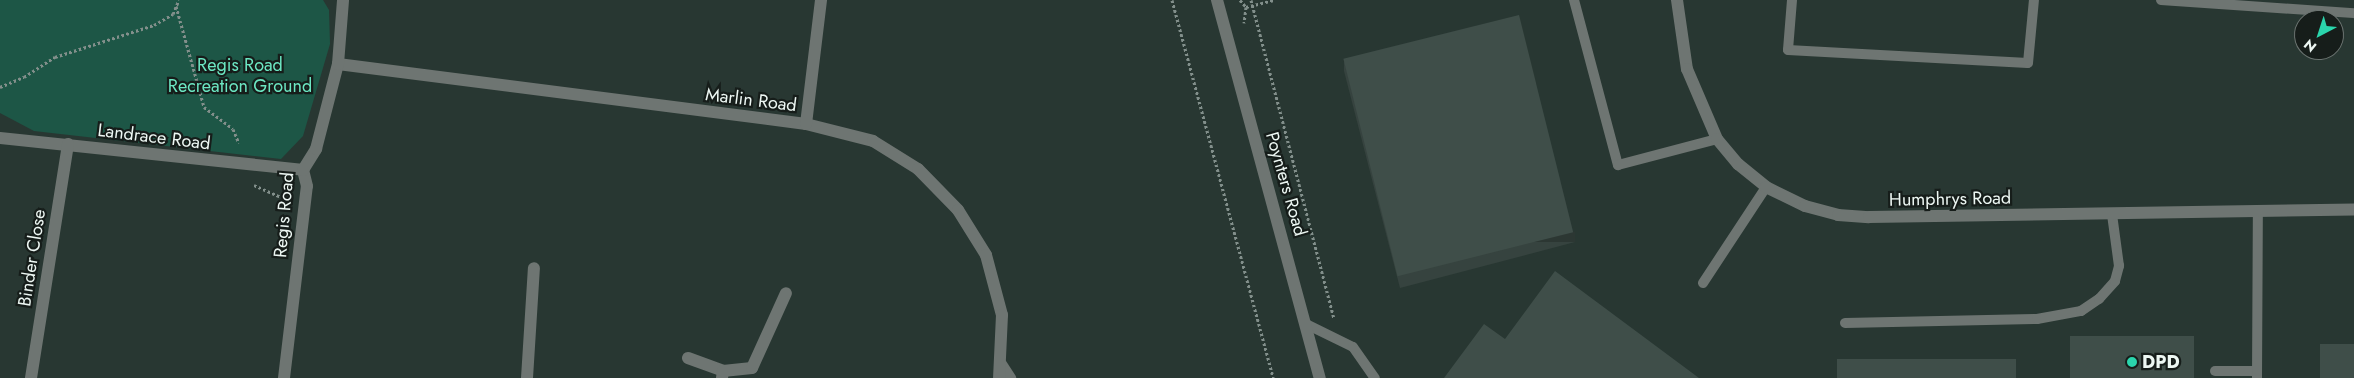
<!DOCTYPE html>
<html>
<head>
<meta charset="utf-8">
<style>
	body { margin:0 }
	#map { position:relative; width:2354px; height:378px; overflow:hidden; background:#283732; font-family:Jost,sans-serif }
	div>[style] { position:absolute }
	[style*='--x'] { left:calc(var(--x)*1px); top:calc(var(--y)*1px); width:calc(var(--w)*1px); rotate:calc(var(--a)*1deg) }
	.green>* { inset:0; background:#1d5646 }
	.path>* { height:3px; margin-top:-1.5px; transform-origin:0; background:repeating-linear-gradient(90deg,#828f8b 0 2.5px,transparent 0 5px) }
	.service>* { height:10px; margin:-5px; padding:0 5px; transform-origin:5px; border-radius:5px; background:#6e7572 }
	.minor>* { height:12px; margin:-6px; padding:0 6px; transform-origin:6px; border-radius:6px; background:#6e7572 }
	.tertiary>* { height:12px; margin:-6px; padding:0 6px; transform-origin:6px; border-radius:6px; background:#6e7572 }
	.wall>* { inset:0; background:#36433f }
	.shaded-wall>* { inset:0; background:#2c3733; transform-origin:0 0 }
	.building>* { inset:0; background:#3f4e49; transform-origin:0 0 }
	.dots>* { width:14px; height:14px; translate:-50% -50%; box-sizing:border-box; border:2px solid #161d1a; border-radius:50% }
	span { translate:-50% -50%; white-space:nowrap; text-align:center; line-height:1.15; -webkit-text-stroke:4.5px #161d1a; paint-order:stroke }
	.park-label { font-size:18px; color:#6ce7c3 }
	.street-label { font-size:18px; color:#edf7f3 }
	.poi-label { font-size:18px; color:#edf7f3; font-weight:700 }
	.left { translate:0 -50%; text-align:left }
	.north { position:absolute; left:2294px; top:10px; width:50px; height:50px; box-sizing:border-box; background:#161d1a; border:1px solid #6c7471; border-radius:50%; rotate:220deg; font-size:14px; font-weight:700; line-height:20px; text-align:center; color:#edf7f3 }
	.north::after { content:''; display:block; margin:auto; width:18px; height:22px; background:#2ad5ac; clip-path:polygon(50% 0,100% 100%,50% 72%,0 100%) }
</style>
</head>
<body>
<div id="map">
	<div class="green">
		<div style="clip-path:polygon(0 0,323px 0,329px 10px,330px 44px,303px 136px,281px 159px,34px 131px,0 113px)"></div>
	</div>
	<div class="path">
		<div style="--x:1172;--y:0;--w:391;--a:75"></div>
		<div style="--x:1240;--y:0;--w:9;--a:49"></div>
		<div style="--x:1246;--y:7;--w:16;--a:97"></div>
		<div style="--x:1251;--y:0;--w:329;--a:75.4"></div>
		<div style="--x:176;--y:6;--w:105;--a:74.5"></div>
		<div style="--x:204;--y:107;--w:36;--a:37"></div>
		<div style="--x:233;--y:129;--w:15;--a:67"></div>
		<div style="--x:1246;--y:7;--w:29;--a:-14"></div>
		<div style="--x:0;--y:87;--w:26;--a:-23"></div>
		<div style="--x:24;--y:77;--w:37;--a:-33"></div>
		<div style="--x:55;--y:57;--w:104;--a:-17.9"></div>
		<div style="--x:154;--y:25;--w:22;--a:-30"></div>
		<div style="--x:173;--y:14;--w:15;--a:-67"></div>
		<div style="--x:254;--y:185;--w:36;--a:24"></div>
	</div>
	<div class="service">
		<div style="--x:1574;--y:0;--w:171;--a:75.1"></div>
		<div style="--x:1618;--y:165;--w:102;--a:-14.7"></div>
		<div style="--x:1792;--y:0;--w:50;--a:94.6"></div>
		<div style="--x:1788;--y:50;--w:240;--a:3.1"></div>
		<div style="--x:2028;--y:63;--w:63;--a:-84.6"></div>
		<div style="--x:2161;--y:0;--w:193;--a:3.9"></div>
		<div style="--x:1703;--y:283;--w:115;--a:-56.7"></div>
		<div style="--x:1845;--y:323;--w:192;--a:-1.2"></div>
		<div style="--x:2037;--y:319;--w:45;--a:-10.3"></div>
		<div style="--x:2081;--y:311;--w:22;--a:-34"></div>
		<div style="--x:2099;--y:299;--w:24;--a:-48"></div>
		<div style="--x:2115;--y:281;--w:16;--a:-75"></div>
		<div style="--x:2119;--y:266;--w:52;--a:-97.7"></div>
		<div style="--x:1306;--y:324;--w:52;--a:26.1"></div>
		<div style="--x:1353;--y:347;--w:38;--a:55"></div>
		<div style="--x:1002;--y:364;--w:17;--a:57"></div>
		<div style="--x:2215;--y:371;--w:42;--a:0"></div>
		<div style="--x:2257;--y:378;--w:168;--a:-89.7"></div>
	</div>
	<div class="minor">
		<div style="--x:1677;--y:0;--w:70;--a:81.8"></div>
		<div style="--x:1687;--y:69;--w:76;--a:66.8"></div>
		<div style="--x:1717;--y:139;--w:33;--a:50"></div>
		<div style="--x:1738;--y:164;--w:36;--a:39"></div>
		<div style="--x:1766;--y:187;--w:43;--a:26"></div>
		<div style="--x:1805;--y:206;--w:34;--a:15"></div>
		<div style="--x:1838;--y:215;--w:31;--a:4"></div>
		<div style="--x:1869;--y:217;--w:485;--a:-0.9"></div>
		<div style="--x:338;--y:64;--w:472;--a:7.3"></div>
		<div style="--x:806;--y:124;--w:69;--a:14.2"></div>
		<div style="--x:873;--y:141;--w:53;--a:31.9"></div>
		<div style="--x:918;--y:169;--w:57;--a:45.7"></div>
		<div style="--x:958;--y:210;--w:53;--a:58.1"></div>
		<div style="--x:986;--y:255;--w:62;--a:75.1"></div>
		<div style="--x:1002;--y:315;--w:63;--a:92.7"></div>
		<div style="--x:806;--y:124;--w:125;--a:-83.1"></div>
		<div style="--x:0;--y:138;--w:305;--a:6"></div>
		<div style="--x:688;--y:358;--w:37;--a:20"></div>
		<div style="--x:31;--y:378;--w:237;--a:-81"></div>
		<div style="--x:284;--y:378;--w:193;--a:-83.2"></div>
		<div style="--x:307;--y:186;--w:16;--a:-104"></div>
		<div style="--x:303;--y:170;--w:25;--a:-58"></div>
		<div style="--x:316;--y:149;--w:88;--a:-75.5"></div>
		<div style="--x:338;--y:64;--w:64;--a:-85.5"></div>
		<div style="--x:527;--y:378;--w:110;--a:-86.4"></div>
		<div style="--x:722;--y:378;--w:7;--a:-82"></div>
		<div style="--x:723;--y:371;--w:29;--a:-6"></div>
		<div style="--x:752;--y:368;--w:82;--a:-65.6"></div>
	</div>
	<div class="tertiary">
		<div style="--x:1217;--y:0;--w:392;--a:74.8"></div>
	</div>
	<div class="wall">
		<div style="clip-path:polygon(1344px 61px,1575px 242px,1400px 288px,1344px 71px)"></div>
	</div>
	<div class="shaded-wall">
		<div style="left:1575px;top:232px;width:10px;height:181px;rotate:90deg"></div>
	</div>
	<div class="building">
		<div style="left:1519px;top:15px;width:224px;height:181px;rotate:76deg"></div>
		<div style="clip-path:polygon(1555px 271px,1699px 378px,1444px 378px,1484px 324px,1505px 339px)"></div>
		<div style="left:2070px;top:336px;width:124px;height:42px"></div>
		<div style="left:2320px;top:344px;width:34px;height:34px"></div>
		<div style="left:1837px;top:359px;width:179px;height:19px"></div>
	</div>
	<div class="dots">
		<div style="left:2132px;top:362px;background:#2ad5ac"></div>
	</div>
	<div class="park-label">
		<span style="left:240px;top:76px">Regis Road<br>Recreation Ground</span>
	</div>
	<div class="street-label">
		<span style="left:751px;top:100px;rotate:7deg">Marlin Road</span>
		<span style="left:154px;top:137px;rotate:7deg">Landrace Road</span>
		<span style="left:1286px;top:184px;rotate:74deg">Poynters Road</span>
		<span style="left:1950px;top:199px;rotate:-1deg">Humphrys Road</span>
		<span style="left:284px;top:215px;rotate:-85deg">Regis Road</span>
		<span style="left:32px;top:258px;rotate:-81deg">Binder Close</span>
	</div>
	<div class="poi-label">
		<span class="left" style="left:2142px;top:362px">DPD</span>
	</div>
	<div class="north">N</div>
</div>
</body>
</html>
